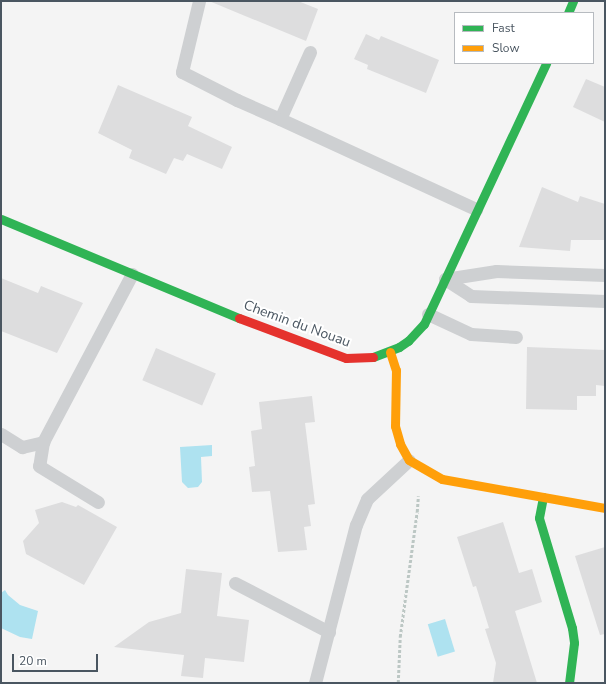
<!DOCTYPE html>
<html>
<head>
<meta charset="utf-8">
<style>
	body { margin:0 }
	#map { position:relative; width:606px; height:684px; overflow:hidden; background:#f4f4f4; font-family:"Nunito Sans",sans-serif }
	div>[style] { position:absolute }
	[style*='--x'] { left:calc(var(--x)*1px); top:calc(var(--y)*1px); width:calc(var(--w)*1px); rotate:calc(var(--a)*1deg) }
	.water>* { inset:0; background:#aee2f0; transform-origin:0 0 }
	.building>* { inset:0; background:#ddddde; transform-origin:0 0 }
	.path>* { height:2.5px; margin-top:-1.25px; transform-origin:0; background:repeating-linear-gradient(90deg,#bcc7c4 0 3px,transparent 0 5px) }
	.lane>* { height:13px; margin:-6.5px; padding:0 6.5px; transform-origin:6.5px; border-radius:6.5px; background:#ced0d2 }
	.fast>* { height:9px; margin:-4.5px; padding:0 4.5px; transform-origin:4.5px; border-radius:4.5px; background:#30b455 }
	.slow>* { height:9px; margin:-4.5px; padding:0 4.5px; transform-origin:4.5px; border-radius:4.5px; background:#ff9f0a }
	.jam>* { height:9px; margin:-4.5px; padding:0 4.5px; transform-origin:4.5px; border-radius:4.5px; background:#e5322d }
	span { translate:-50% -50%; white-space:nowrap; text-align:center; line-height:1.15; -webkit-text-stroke:4px #fff; paint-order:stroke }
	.street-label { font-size:14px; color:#4a5661 }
	.frame { position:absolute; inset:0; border:2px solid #4a5661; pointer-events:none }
	.legend { position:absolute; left:454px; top:12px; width:140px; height:52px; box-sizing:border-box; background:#fff; border:1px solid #b7bbc0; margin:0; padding:5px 7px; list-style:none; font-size:12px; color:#4a5661 }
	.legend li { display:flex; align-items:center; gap:8px; height:20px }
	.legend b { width:20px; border:1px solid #b7bbc0 }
	.scale { position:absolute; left:12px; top:654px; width:86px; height:18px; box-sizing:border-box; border:2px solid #4a5661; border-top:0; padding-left:5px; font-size:12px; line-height:14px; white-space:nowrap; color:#4a5661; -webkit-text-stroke:3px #fff; paint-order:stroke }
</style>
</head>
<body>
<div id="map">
	<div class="water">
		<div style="clip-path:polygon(212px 445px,212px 456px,201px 457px,202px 482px,198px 487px,188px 488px,182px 482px,180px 447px)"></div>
		<div style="clip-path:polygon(5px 590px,8px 595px,20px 605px,38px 611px,32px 639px,20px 637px,1px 628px,1px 593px)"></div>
		<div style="left:445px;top:619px;width:34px;height:18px;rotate:73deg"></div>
	</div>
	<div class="building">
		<div style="clip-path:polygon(209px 1px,298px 1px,318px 9px,306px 41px)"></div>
		<div style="clip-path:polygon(366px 34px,379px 40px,381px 36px,439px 60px,426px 93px,367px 69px,368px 65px,354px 59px)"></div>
		<div style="clip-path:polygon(586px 79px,605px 87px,605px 122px,573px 107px)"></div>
		<div style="clip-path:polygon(118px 85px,192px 117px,188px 126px,232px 147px,222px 169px,187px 154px,183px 161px,174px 158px,166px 174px,129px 158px,132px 150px,98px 133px)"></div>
		<div style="clip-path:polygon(542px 187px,578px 202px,580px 196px,605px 204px,605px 240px,571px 240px,570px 251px,519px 247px)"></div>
		<div style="clip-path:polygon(1px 278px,38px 293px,41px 286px,83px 303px,57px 353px,1px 331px)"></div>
		<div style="clip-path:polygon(527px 347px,605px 350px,605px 386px,596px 385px,596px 396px,577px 396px,577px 410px,526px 409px)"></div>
		<div style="left:156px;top:348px;width:65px;height:35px;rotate:23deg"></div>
		<div style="clip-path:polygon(312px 396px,315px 422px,305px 423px,315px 504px,308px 505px,311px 526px,304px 527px,307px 550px,278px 552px,270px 491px,252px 492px,249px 467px,255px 466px,251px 431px,262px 429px,259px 402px)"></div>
		<div style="clip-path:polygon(62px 502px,76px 507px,78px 505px,117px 527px,84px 585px,26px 554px,23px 541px,39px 523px,35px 510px)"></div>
		<div style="clip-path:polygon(503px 522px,519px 573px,532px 569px,542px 602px,515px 611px,537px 683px,493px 683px,496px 663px,485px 629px,489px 628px,476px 586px,473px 587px,457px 537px)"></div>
		<div style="clip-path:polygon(605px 547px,605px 634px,600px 635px,575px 556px)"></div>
		<div style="clip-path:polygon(186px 569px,222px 573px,217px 616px,249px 620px,244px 662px,205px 658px,203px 678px,181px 676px,184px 655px,114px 647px,149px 622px,181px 613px)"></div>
	</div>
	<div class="path">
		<div style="--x:398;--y:683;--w:46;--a:-87.5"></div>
		<div style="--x:400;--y:637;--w:126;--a:-82.3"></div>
		<div style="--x:417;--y:512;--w:16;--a:-86"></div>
	</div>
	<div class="lane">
		<div style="--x:199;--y:1;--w:73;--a:103.5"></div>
		<div style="--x:182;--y:72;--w:62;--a:27"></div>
		<div style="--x:237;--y:100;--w:47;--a:23.8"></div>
		<div style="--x:310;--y:52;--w:73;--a:114.1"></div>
		<div style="--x:280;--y:119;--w:216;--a:24.7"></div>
		<div style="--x:445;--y:279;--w:31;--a:33"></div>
		<div style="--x:471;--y:296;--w:134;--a:2.1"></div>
		<div style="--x:445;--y:279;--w:52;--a:-8.9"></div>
		<div style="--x:496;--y:271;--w:109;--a:2.1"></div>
		<div style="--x:428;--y:314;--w:47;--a:24.9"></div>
		<div style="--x:471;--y:334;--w:45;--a:3.8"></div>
		<div style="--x:1;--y:434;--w:25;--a:32"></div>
		<div style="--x:22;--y:447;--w:22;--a:-13"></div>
		<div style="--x:43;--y:442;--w:190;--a:-62.1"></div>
		<div style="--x:43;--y:442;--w:24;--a:99"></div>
		<div style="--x:39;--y:466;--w:69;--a:31.4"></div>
		<div style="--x:235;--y:583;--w:106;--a:27.5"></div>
		<div style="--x:315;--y:683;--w:163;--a:-75.5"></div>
		<div style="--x:356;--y:525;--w:28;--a:-67"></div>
		<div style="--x:367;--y:499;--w:57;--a:-42.9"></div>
	</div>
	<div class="fast">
		<div style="--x:568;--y:13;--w:13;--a:-67"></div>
		<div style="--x:1;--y:219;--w:258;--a:22.6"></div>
		<div style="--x:373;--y:357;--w:28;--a:-21"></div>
		<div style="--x:399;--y:347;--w:11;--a:-34"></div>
		<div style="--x:408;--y:341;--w:23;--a:-47"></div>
		<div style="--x:424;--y:324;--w:288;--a:-64.9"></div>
		<div style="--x:543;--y:497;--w:21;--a:101"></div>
		<div style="--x:539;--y:518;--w:115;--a:73.3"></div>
		<div style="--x:572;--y:628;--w:15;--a:82"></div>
		<div style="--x:574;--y:643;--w:40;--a:97.1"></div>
	</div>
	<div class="slow">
		<div style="--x:390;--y:352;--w:19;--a:72"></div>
		<div style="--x:396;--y:370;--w:56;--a:91"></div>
		<div style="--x:395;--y:426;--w:19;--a:74"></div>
		<div style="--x:400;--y:444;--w:18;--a:61"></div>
		<div style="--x:409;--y:460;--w:38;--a:30"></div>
		<div style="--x:442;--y:479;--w:166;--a:10.1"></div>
	</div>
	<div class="jam">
		<div style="--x:239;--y:318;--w:114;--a:20.5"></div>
		<div style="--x:346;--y:358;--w:27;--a:-2"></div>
	</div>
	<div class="street-label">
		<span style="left:297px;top:324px;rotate:20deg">Chemin du Nouau</span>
	</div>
	<div class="frame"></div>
	<ul class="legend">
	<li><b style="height:5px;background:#30b455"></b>Fast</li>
	<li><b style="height:5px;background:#ff9f0a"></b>Slow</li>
	</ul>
	<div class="scale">20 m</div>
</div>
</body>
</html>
